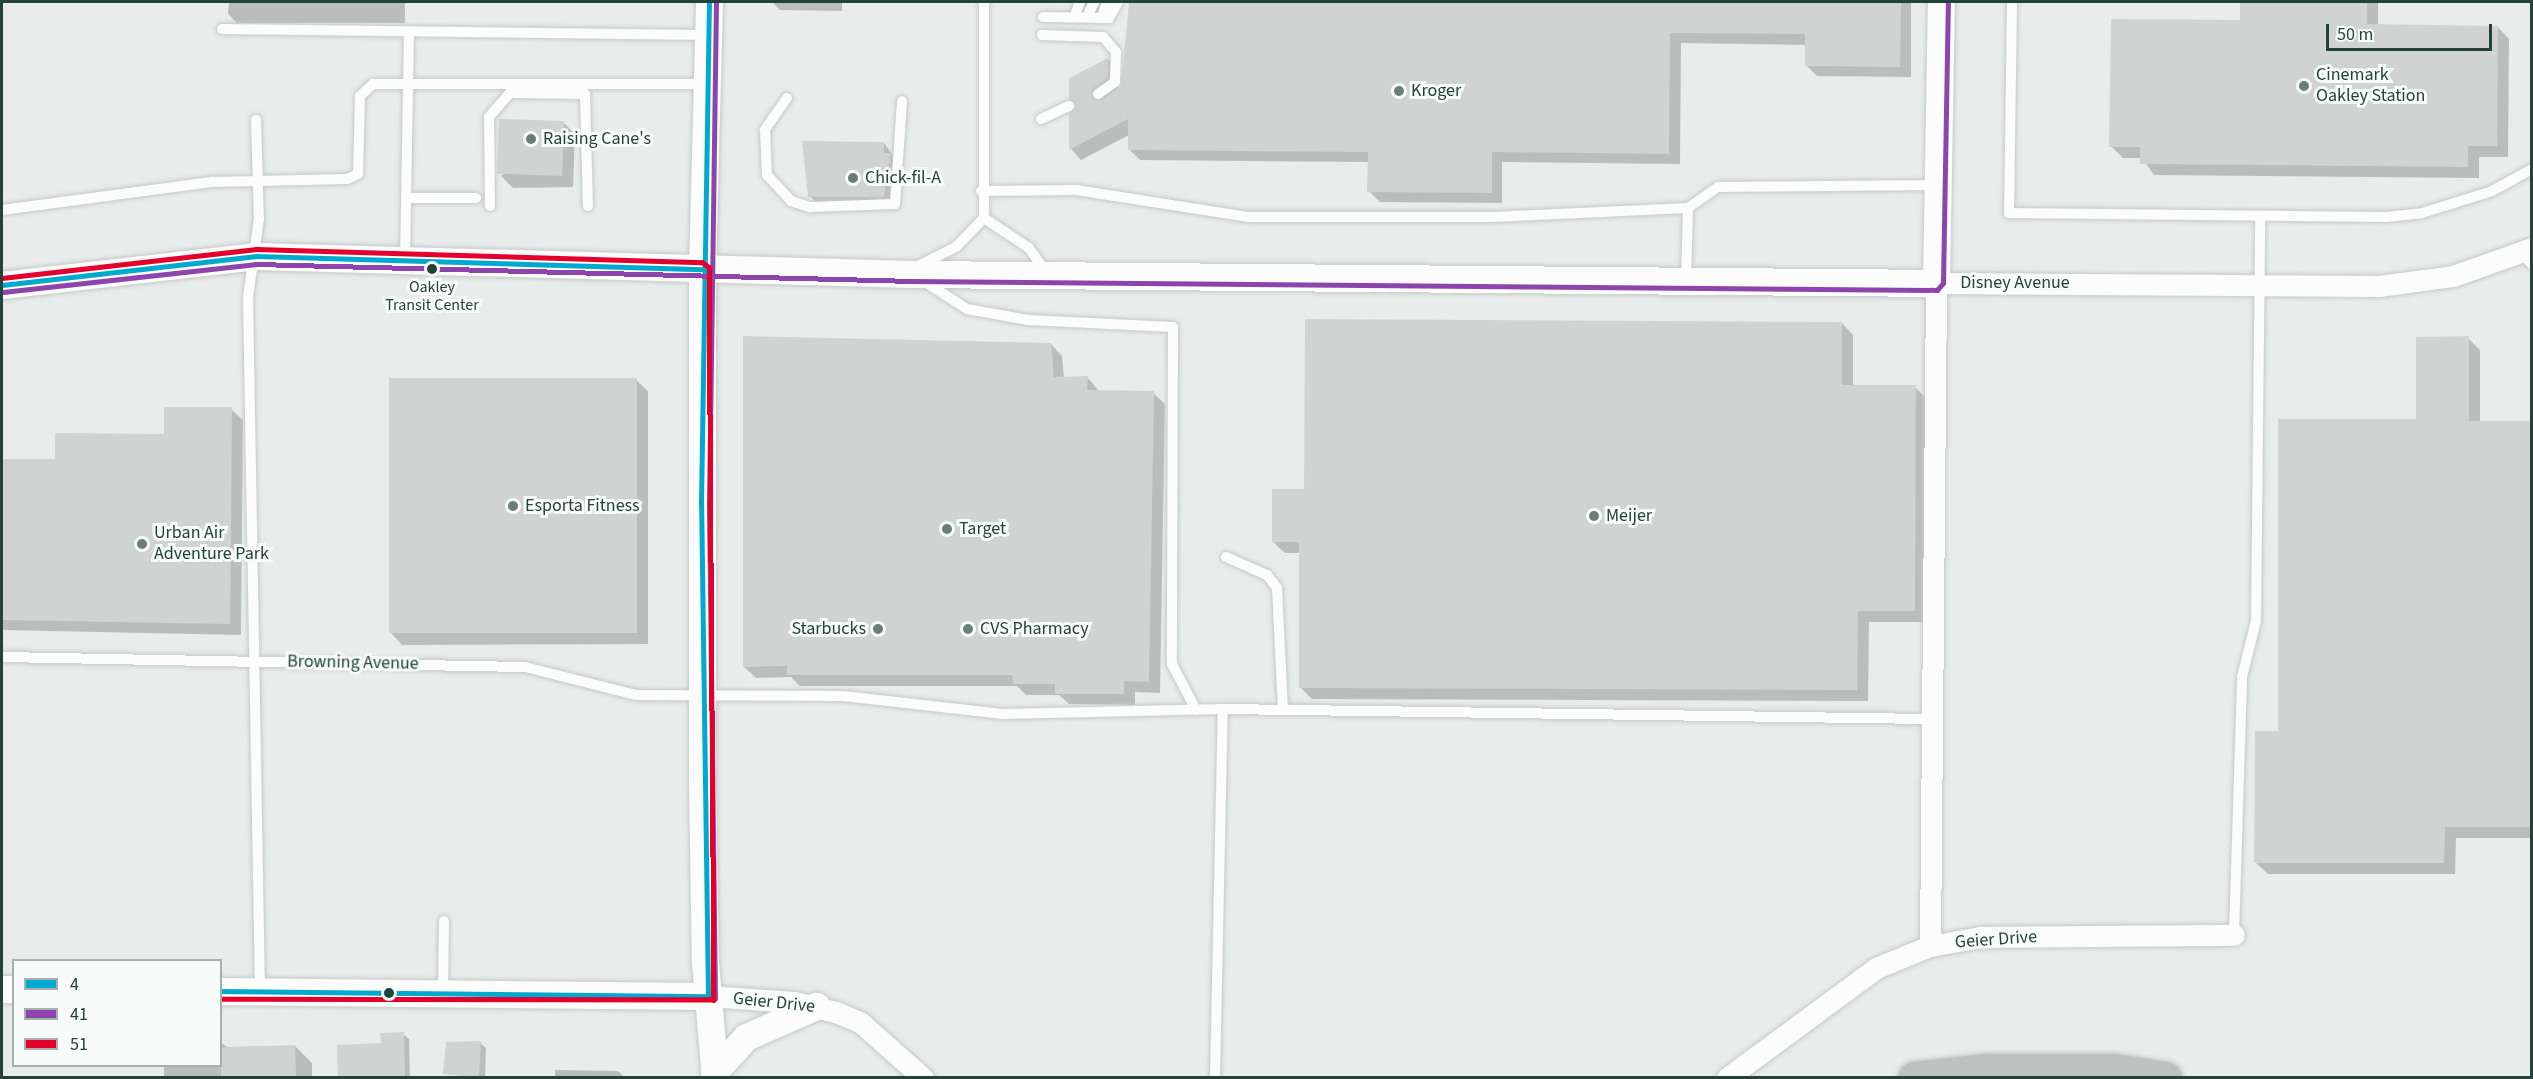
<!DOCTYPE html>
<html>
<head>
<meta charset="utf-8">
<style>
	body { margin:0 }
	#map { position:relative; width:2533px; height:1079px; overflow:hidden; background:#e8edeb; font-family:"Source Sans 3",sans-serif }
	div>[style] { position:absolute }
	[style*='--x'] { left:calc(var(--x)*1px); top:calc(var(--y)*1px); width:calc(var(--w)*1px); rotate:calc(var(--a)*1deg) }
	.shadow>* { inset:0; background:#0003 }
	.building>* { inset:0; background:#cfd4d2; transform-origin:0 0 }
	.roads { filter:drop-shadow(0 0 2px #c5cac8) drop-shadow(0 0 2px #c5cac8) }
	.service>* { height:10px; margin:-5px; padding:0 5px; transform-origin:5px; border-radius:5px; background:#fcfcfc }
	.minor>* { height:21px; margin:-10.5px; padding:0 10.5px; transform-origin:10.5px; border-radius:10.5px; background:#fcfcfc }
	.tertiary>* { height:27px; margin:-13.5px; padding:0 13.5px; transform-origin:13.5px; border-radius:13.5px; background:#fcfcfc }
	.motorway>* { height:33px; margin:-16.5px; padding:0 16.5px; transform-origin:16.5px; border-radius:16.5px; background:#bcc4c2 }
	.bus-1>* { height:4.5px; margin:-2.25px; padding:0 2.25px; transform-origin:2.25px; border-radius:2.25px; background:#00a9ce }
	.bus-2>* { height:4.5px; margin:-2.25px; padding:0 2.25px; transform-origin:2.25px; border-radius:2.25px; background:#8e44ad }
	.bus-3>* { height:4.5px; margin:-2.25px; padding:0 2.25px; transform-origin:2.25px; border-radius:2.25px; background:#e4002b }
	.dots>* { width:16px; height:16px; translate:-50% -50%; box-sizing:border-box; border:3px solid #f7fbf9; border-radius:50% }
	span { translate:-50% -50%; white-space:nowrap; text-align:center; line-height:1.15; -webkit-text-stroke:6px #f7fbf9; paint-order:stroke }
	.bus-label { font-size:16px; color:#24423a }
	.poi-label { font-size:18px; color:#24423a }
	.left { translate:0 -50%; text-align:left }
	.right { translate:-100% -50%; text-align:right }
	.street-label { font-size:18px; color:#24423a }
	.frame { position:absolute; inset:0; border:3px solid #24423a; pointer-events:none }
	.legend { position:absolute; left:12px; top:959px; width:210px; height:108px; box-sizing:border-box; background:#f7fbf9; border:2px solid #a3b1ad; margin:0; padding:8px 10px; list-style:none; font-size:18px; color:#24423a }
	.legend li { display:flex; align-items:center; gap:12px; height:30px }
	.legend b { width:30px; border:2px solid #a3b1ad }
	.scale { position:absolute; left:2326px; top:24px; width:166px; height:27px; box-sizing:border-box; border:3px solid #24423a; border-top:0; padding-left:8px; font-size:18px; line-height:21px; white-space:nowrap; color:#24423a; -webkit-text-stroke:4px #f7fbf9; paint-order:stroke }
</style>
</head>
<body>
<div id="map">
	<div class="shadow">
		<div style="clip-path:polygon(229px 2px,405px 2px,405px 23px,237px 23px,228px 14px)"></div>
		<div style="clip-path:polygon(772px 2px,842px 2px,842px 11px,780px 10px)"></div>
		<div style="clip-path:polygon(1131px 2px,1911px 2px,1911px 77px,1817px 76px,1806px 65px,1806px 45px,1681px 43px,1680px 164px,1502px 162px,1502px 203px,1380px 202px,1369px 191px,1369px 162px,1140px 160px,1129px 149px,1129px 135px,1081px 160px,1071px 149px,1078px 106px,1071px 79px,1108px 60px,1119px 70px,1118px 90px,1123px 86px)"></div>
		<div style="clip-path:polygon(2242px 2px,2378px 2px,2378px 26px,2498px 27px,2509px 39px,2508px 157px,2479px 157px,2479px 178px,2154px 175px,2142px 158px,2123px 158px,2111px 146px,2242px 21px)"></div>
		<div style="clip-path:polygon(563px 122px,575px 134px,573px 187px,513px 188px,501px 176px)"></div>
		<div style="clip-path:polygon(884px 143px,899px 163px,892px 205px,819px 205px,810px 196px)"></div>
		<div style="clip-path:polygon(1842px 323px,1853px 335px,1853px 386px,1915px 387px,1926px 398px,1926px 622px,1869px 622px,1868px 701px,1312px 699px,1300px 687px,1301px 553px,1285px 553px,1273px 542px,1305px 491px)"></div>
		<div style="clip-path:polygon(2468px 338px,2480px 350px,2480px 423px,2532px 423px,2532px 838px,2456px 838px,2455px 874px,2268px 874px,2256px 863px,2280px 733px,2417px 420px)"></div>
		<div style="clip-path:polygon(1051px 344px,1062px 356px,1064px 378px,1087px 377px,1099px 391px,1153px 393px,1165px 404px,1160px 693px,1135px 692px,1135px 705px,1069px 704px,1059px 695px,1026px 695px,1017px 686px,800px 686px,791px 677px,756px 678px,744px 667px)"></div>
		<div style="clip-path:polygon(636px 380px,648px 391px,648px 644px,402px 645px,391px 633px)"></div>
		<div style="clip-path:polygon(231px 409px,243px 420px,241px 635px,2px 630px,2px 460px,56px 460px,165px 436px)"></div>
		<div style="clip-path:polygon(403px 1034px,409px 1039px,410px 1078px,339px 1078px,338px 1047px,382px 1045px)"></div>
		<div style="clip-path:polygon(220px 1042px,227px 1047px,295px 1046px,312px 1063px,312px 1078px,164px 1078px,164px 1066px,220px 1066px)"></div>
		<div style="clip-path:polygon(480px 1043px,486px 1048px,485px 1078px,445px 1074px)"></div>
		<div style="clip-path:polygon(555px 1070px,618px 1071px,625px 1078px,555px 1078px)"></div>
	</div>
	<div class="building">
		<div style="clip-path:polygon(1129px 2px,1901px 2px,1900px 67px,1805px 66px,1805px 34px,1670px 33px,1669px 154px,1492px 152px,1492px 193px,1367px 192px,1368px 152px,1128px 150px,1128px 119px,1069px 150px,1069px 114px,1076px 106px,1069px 99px,1069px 78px,1108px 58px,1108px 78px,1092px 90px,1092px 98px,1102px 100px,1121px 86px)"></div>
		<div style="clip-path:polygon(2240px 2px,2367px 2px,2367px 24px,2498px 26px,2497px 146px,2468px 146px,2468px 167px,2140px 164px,2140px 147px,2109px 147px,2111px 19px,2240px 20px)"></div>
		<div style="left:564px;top:121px;width:55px;height:65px;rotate:92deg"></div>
		<div style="clip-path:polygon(802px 141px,884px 142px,884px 153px,891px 153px,884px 197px,808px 197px)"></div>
		<div style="clip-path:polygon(1305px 319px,1842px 322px,1842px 385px,1916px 385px,1915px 611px,1858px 611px,1857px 690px,1299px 688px,1299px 542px,1272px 542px,1272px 489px,1304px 489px)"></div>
		<div style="clip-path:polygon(743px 336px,1051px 343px,1054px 377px,1088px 376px,1087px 390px,1154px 391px,1149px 682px,1124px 681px,1124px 694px,1055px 694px,1055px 684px,1013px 684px,1012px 675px,787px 675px,787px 666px,743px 667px)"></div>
		<div style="clip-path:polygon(2469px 336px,2469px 421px,2532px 421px,2532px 827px,2445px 827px,2444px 863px,2254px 863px,2255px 731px,2278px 731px,2278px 419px,2416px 419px,2416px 337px)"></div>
		<div style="left:637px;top:378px;width:255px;height:248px;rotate:90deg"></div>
		<div style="clip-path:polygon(164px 407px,232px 407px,230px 624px,2px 620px,2px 459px,55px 459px,55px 433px,164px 434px)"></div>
		<div style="clip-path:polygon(404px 1032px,405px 1077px,338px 1077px,337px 1045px,381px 1043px,380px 1033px)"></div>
		<div style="clip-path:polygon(481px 1041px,479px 1077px,443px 1074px,446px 1042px)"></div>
		<div style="left:295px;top:1045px;width:32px;height:75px;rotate:88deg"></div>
	</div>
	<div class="roads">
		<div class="service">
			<div style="--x:984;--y:2;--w:216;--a:90"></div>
			<div style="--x:984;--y:218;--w:54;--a:33.7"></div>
			<div style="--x:1029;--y:248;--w:28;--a:55"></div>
			<div style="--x:2012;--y:2;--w:211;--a:90.8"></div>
			<div style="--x:2009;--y:213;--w:377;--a:0.6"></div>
			<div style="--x:2386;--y:217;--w:36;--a:-6"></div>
			<div style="--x:2422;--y:213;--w:73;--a:-17.4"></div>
			<div style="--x:2492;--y:191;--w:46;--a:-28.8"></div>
			<div style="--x:1043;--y:17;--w:66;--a:0.9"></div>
			<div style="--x:1109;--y:18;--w:18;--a:-61"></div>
			<div style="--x:1074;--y:17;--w:16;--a:-68"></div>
			<div style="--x:1087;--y:17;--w:17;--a:-65"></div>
			<div style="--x:1102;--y:18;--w:17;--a:-73"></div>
			<div style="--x:222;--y:29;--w:485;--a:0.7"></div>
			<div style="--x:1042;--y:35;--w:61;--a:1.9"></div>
			<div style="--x:1103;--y:37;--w:20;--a:49"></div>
			<div style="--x:1116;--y:52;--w:30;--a:92"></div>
			<div style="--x:1115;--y:82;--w:21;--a:145"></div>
			<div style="--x:787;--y:98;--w:39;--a:125"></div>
			<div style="--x:765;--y:130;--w:45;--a:87.5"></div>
			<div style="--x:767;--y:175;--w:35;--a:47"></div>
			<div style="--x:791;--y:201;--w:20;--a:18"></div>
			<div style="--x:810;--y:207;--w:85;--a:-2"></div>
			<div style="--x:895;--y:204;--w:103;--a:-86.1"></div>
			<div style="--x:1041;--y:119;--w:31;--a:-25"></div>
			<div style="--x:256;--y:120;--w:99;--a:88.3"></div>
			<div style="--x:259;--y:219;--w:79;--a:98"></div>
			<div style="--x:248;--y:297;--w:694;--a:89.01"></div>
			<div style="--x:981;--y:191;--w:95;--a:-0.6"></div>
			<div style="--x:1076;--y:190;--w:174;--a:8.9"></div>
			<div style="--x:1248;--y:217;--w:244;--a:0"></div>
			<div style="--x:1492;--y:217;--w:196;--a:-2.6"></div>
			<div style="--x:1688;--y:208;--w:37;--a:-35"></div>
			<div style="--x:1718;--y:187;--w:219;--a:-0.5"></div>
			<div style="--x:406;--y:198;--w:70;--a:0"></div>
			<div style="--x:490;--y:206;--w:89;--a:-90.6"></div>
			<div style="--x:489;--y:117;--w:32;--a:-49"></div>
			<div style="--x:510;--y:93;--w:75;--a:0.8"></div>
			<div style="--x:585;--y:94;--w:112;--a:88.5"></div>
			<div style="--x:2;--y:210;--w:213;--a:-7.6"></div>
			<div style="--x:213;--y:182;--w:134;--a:-1.3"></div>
			<div style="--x:347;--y:179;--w:12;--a:-24"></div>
			<div style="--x:358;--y:174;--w:78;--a:-88.5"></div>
			<div style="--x:360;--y:96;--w:18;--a:-43"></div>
			<div style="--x:373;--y:84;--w:333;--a:0"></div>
			<div style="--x:2521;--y:253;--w:16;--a:47"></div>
			<div style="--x:405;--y:260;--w:228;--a:-89"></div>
			<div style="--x:920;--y:265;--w:40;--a:-26.6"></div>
			<div style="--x:956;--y:247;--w:40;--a:-46"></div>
			<div style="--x:922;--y:280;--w:54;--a:32.8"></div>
			<div style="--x:967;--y:309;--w:62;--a:10.2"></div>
			<div style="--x:1028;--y:320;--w:145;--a:2.8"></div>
			<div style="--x:1173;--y:327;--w:337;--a:90.2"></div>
			<div style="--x:1172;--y:664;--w:52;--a:62.4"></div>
			<div style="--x:1686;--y:281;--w:73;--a:-88.4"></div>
			<div style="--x:1226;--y:557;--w:45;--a:23.7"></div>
			<div style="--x:1267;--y:575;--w:16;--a:52"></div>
			<div style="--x:1277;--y:588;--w:122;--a:87.2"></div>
			<div style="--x:2;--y:657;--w:523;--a:1.1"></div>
			<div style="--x:525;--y:667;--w:114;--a:14.2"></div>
			<div style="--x:636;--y:695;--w:207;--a:0.3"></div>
			<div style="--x:843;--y:696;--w:161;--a:6.4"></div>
			<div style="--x:1003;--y:714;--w:220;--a:-1.3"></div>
			<div style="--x:1223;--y:709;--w:708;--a:0.81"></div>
			<div style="--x:2234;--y:935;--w:258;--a:-88.2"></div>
			<div style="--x:2242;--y:677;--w:58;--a:-76"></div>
			<div style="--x:2256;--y:621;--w:405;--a:-89.4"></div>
			<div style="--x:443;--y:993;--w:72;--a:-89.2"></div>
			<div style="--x:1215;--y:1078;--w:369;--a:-88.8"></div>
		</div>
		<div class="minor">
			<div style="--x:1930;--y:946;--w:663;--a:-89.48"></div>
			<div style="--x:1936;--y:283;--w:443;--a:0.4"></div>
			<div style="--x:2379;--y:286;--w:75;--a:-7.7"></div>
			<div style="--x:2453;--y:276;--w:84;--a:-19.5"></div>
			<div style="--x:708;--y:996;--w:86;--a:4"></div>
			<div style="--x:794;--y:1002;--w:43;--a:13.4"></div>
			<div style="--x:836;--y:1012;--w:26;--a:23"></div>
			<div style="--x:860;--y:1022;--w:84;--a:41.6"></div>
			<div style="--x:1727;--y:1078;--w:185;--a:-36.4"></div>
			<div style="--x:1876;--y:968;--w:58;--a:-22.2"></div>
			<div style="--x:1930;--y:946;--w:51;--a:-10.2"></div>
			<div style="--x:1980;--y:937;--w:254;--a:-0.5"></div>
		</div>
		<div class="tertiary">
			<div style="--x:709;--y:2;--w:267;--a:91.5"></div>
			<div style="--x:702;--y:269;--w:512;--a:90"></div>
			<div style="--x:702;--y:781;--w:181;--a:89.1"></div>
			<div style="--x:705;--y:962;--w:116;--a:85.1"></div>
			<div style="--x:2;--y:285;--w:256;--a:-6.5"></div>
			<div style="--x:256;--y:256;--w:656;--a:1.57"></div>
			<div style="--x:912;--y:274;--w:1024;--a:0.5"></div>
			<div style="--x:1936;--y:283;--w:281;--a:-89"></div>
			<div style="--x:2;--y:989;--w:12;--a:0"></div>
			<div style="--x:220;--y:991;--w:488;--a:0.6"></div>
			<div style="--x:714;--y:1072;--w:47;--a:-47.6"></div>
			<div style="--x:746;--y:1037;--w:77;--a:-23.9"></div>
		</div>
		<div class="motorway">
			<div style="--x:1914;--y:1078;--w:73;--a:-6.3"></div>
			<div style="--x:1987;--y:1070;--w:128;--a:0"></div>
			<div style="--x:2115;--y:1070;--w:51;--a:9.1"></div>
		</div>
	</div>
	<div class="bus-1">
		<div style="--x:2;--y:285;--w:256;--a:-6.5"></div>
		<div style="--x:256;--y:256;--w:446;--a:1.7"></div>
		<div style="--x:220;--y:991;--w:488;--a:0.6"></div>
		<div style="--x:708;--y:996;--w:493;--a:-90.8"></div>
		<div style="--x:701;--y:503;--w:501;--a:-89.09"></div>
	</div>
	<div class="bus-2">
		<div style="--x:3;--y:292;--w:255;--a:-6.3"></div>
		<div style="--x:256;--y:264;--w:656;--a:1.48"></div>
		<div style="--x:912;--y:281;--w:1025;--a:0.5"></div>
		<div style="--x:1937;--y:290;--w:9;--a:-49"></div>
		<div style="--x:1943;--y:283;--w:281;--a:-89"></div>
		<div style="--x:220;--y:999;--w:495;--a:0"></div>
		<div style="--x:715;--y:999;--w:496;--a:-90.7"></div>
		<div style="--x:709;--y:503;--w:501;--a:-89.2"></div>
	</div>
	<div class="bus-3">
		<div style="--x:2;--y:278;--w:256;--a:-6.5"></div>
		<div style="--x:256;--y:249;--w:446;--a:1.7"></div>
		<div style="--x:702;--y:262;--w:9;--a:36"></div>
		<div style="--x:709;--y:267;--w:733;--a:89.61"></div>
		<div style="--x:714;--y:1000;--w:494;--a:-179.9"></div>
	</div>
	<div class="dots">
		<div style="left:2304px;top:86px;background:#697e78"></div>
		<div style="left:1399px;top:91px;background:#697e78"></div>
		<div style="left:531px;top:139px;background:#697e78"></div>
		<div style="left:853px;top:178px;background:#697e78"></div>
		<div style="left:432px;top:269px;background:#24423a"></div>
		<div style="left:513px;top:506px;background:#697e78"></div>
		<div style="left:1594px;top:516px;background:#697e78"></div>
		<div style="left:947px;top:529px;background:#697e78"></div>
		<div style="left:142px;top:544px;background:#697e78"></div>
		<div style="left:878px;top:629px;background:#697e78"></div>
		<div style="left:968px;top:629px;background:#697e78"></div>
		<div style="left:389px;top:993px;background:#24423a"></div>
	</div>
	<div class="bus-label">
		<span style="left:432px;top:296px">Oakley<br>Transit Center</span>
	</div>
	<div class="poi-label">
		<span class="left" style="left:2316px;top:86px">Cinemark<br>Oakley Station</span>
		<span class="left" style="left:1411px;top:91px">Kroger</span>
		<span class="left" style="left:543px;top:139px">Raising Cane's</span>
		<span class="left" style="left:865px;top:178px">Chick-fil-A</span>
		<span class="left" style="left:525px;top:506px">Esporta Fitness</span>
		<span class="left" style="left:1606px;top:516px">Meijer</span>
		<span class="left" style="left:959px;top:529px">Target</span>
		<span class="left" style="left:154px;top:544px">Urban Air<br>Adventure Park</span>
		<span class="right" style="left:866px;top:629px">Starbucks</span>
		<span class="left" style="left:980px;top:629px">CVS Pharmacy</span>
	</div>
	<div class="street-label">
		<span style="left:2015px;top:283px">Disney Avenue</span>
		<span style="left:353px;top:663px;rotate:1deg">Browning Avenue</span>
		<span style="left:1996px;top:940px;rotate:-4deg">Geier Drive</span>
		<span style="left:774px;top:1003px;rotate:6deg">Geier Drive</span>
	</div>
	<div class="frame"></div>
	<ul class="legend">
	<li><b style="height:8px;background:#00a9ce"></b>4</li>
	<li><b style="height:8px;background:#8e44ad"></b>41</li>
	<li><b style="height:8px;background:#e4002b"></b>51</li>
	</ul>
	<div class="scale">50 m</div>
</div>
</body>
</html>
